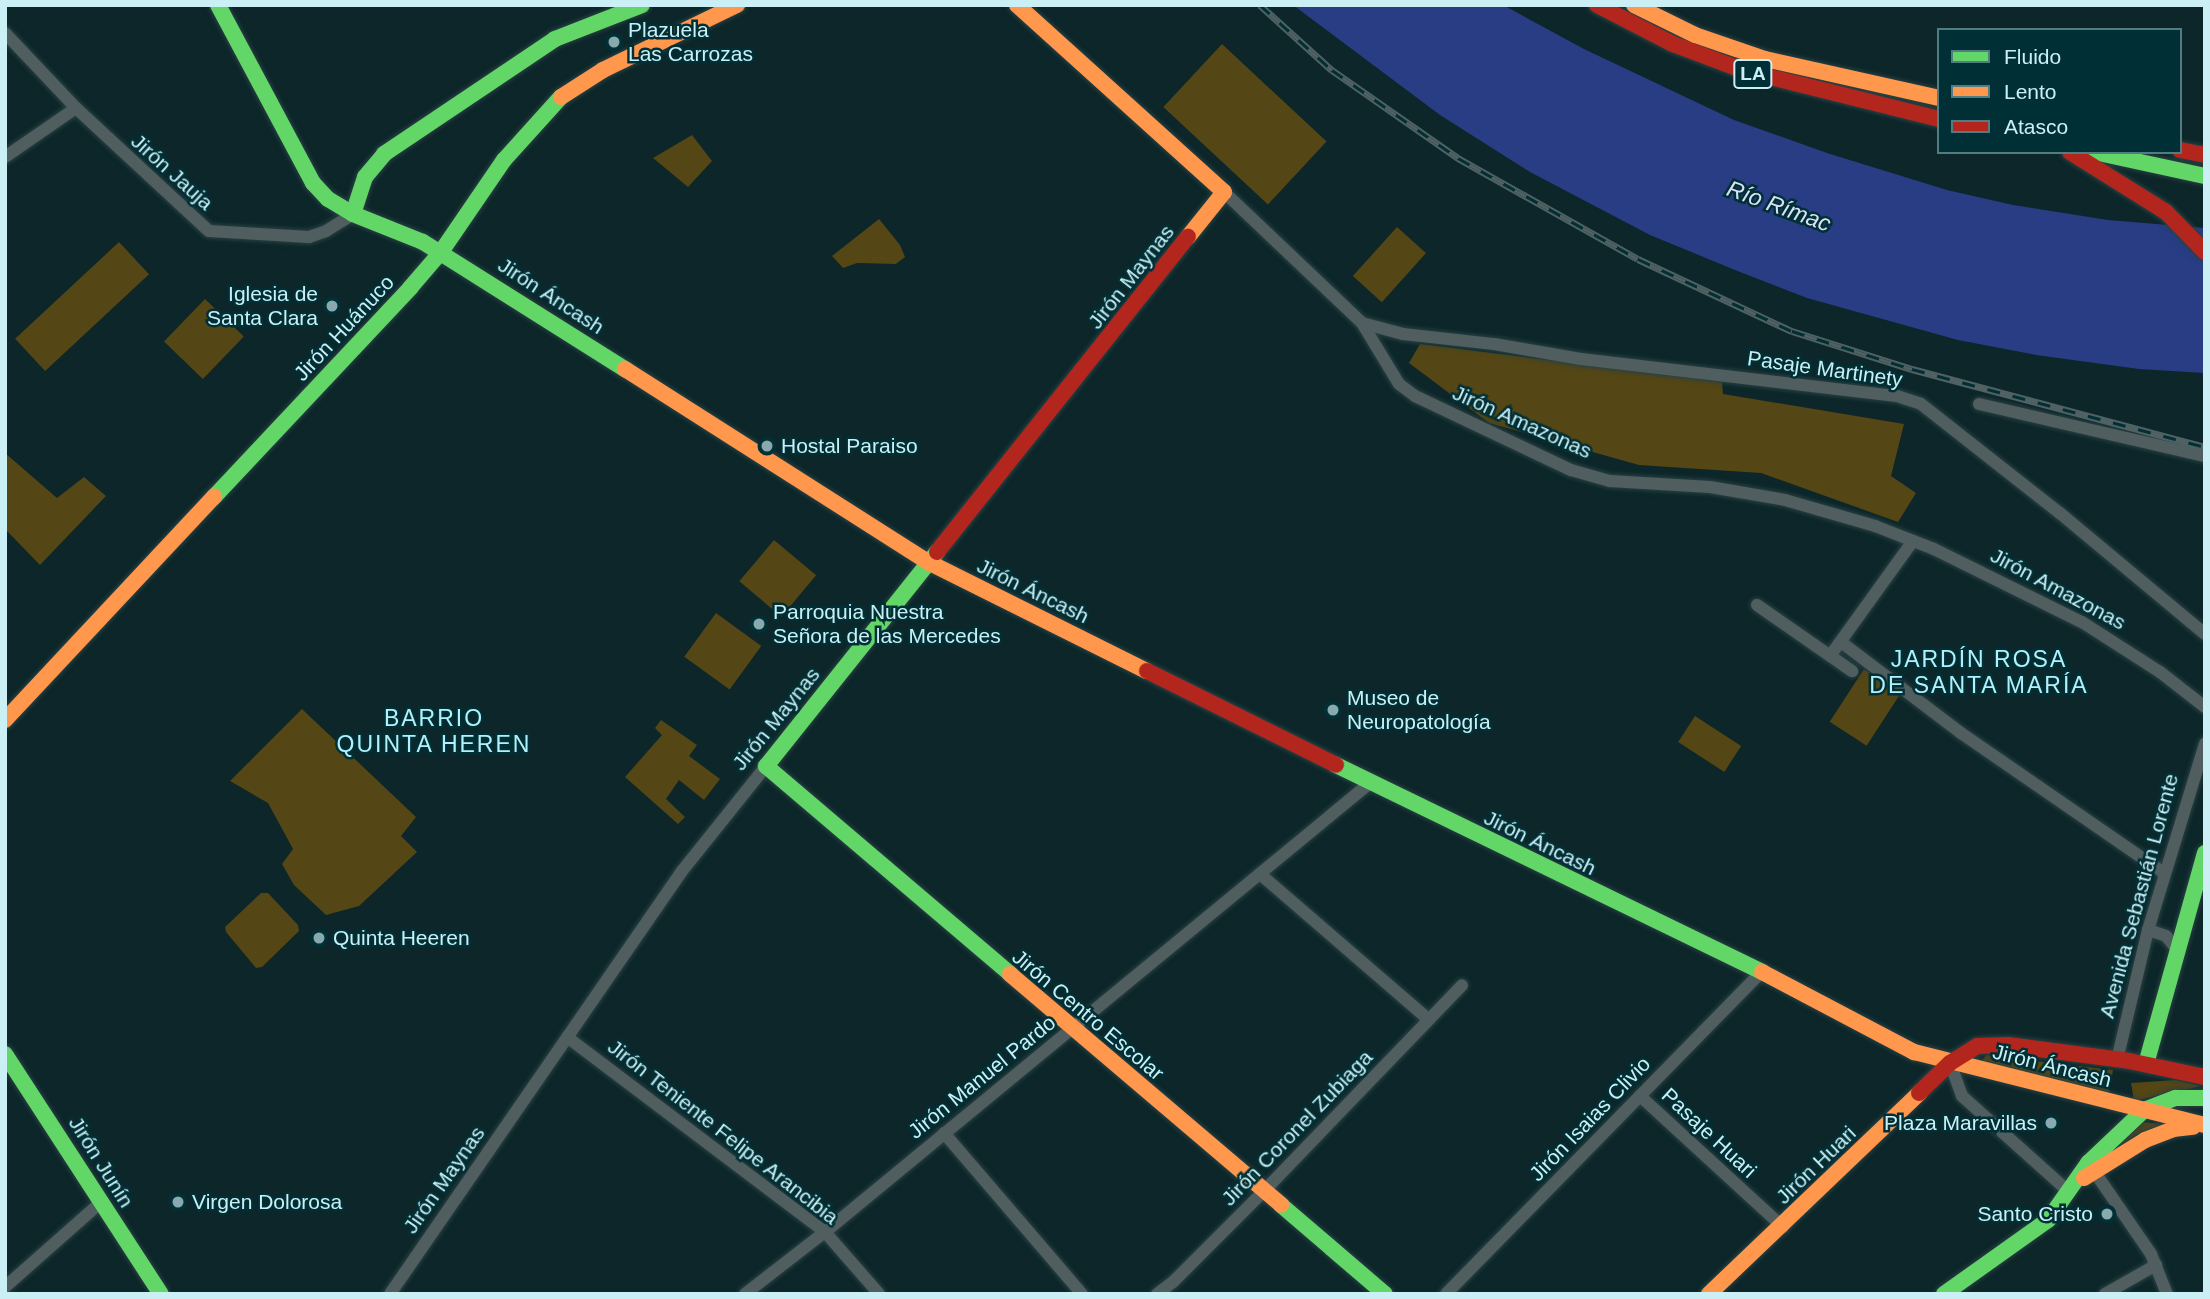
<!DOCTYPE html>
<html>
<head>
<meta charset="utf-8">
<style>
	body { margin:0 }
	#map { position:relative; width:2210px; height:1299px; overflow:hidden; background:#0c2629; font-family:Helvetica,sans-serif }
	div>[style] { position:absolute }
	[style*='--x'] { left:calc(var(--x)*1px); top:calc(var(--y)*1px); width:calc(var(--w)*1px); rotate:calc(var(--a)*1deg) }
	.green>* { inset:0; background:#544615; transform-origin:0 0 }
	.water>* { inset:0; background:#283d84 }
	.roads { filter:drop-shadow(0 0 2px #294143) drop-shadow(0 0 2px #294143) }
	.street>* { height:12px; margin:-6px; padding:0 6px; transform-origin:6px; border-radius:6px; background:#515e5f }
	.fast>* { height:16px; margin:-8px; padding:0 8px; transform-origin:8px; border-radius:8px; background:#63d668 }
	.slow>* { height:16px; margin:-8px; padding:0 8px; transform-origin:8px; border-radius:8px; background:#ff974d }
	.jam>* { height:16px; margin:-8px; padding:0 8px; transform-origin:8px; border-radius:8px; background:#b3261e }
	.rail>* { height:7px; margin-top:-3.5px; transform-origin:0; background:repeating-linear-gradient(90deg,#002f35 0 13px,#4f6163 0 26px); box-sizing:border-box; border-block:2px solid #4f6163 }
	.dots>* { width:19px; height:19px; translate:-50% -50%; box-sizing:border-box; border:4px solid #002f35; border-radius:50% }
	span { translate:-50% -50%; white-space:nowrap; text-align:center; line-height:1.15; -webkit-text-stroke:5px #002f35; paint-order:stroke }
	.shield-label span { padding:2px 5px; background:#002f35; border:2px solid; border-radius:5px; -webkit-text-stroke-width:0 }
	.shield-label { font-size:19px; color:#caf0f6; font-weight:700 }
	.poi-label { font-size:21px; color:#caf0f6 }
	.left { translate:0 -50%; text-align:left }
	.right { translate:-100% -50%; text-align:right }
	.street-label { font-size:21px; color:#caf0f6 }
	.water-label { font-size:23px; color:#d8e1f7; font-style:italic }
	.neighbourhood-label { font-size:23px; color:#b2f1fb; letter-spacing:2px }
	.frame { position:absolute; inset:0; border:7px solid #caf0f6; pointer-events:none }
	.legend { position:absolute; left:1937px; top:28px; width:245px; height:126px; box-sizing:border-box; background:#002f35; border:2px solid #517c82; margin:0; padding:9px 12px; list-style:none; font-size:21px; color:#caf0f6 }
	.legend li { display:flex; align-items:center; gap:14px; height:35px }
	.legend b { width:35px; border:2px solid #517c82 }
</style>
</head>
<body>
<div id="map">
	<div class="green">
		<div style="left:1222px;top:44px;width:143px;height:86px;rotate:43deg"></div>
		<div style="clip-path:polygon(692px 135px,712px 161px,688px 187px,653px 158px)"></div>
		<div style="clip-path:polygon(879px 219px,900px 245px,905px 257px,896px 264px,857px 263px,843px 268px,832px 256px)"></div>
		<div style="left:1397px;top:227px;width:39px;height:66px;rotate:42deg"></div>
		<div style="left:119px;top:242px;width:44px;height:142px;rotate:47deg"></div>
		<div style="left:205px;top:299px;width:54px;height:59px;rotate:44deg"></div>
		<div style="clip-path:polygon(1420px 344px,1722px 382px,1723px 394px,1904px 424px,1891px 476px,1916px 493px,1898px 522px,1761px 473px,1639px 465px,1489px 423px,1409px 363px)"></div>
		<div style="clip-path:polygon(5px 453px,57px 498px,84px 477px,106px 496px,40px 565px,5px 529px)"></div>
		<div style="left:774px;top:540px;width:55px;height:54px;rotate:40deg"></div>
		<div style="left:716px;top:613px;width:56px;height:54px;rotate:36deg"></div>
		<div style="left:1864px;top:669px;width:44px;height:63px;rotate:33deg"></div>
		<div style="clip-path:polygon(302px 709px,416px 817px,401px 836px,417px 852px,359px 906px,326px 915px,294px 885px,282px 864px,293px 849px,268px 803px,230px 781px)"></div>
		<div style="left:1695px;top:716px;width:55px;height:31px;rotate:33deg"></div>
		<div style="clip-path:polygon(661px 720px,697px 745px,689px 756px,720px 779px,704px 800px,679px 780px,666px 799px,685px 817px,678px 824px,625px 777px,662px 735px,655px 728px)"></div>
		<div style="clip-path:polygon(261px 893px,268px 893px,298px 925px,299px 931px,262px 967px,256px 968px,226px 932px,225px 927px)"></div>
		<div style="clip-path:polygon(1986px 1055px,2113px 1070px,2109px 1093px,1981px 1062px)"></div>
		<div style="clip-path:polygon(2176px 1080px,2201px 1086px,2134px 1101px,2131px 1083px)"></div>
		<div style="clip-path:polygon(2141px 1122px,2163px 1124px,2136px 1135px,2115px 1149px)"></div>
	</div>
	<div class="water">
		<div style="clip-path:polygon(1293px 5px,1503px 5px,1584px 49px,1734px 120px,1827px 153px,1947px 190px,2013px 205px,2108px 220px,2205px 228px,2205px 373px,2139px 369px,2036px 355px,1958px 340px,1807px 298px,1735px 270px,1650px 235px,1530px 172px,1440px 115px)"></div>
	</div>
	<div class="roads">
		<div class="street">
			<div style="--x:5;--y:33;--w:103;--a:46.6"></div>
			<div style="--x:76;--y:108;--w:181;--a:42.8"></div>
			<div style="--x:209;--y:231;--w:100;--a:3.4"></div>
			<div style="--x:309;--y:237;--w:18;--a:-19"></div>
			<div style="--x:326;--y:231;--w:32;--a:-32"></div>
			<div style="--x:5;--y:157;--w:86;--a:-34.6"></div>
			<div style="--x:1224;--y:192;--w:190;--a:43.5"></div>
			<div style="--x:1362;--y:323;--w:71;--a:58.8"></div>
			<div style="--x:1399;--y:384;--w:20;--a:37"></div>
			<div style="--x:1415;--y:396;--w:173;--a:25.4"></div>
			<div style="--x:1571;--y:470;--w:41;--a:15.8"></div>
			<div style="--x:1610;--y:481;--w:100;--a:3.4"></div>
			<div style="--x:1710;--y:487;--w:76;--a:9.8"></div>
			<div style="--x:1785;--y:500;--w:94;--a:16.1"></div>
			<div style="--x:1875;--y:526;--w:63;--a:21.3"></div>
			<div style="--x:1934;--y:549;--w:165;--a:26.3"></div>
			<div style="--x:2082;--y:622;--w:93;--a:32.7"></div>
			<div style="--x:2160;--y:672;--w:57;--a:37.9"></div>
			<div style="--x:1362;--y:323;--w:42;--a:15"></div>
			<div style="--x:1403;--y:334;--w:92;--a:6.3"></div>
			<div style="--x:1494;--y:344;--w:88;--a:9.8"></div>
			<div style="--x:1581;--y:359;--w:318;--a:6.7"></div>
			<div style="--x:1897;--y:396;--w:25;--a:18"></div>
			<div style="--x:1921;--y:404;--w:178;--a:38.2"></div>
			<div style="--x:2061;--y:514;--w:187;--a:39.8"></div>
			<div style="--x:1979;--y:404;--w:232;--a:13"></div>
			<div style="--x:1757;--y:605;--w:116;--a:34.8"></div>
			<div style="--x:1841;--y:642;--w:151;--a:37.2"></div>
			<div style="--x:1961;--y:733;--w:247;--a:34.6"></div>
			<div style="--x:1830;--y:656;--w:142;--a:-54.2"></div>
			<div style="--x:1260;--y:874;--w:223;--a:40.8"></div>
			<div style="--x:2148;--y:930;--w:19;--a:18"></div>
			<div style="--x:2166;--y:936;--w:21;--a:51"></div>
			<div style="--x:567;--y:1037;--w:323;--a:37.1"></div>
			<div style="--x:825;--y:1232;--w:82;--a:48.9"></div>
			<div style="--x:2117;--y:1060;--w:134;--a:-76.6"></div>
			<div style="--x:2148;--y:930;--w:195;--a:-73"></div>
			<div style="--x:1950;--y:1063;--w:35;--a:70"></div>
			<div style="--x:1962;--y:1096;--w:142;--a:41.9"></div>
			<div style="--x:1640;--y:1096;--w:194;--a:42.5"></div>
			<div style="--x:944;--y:1133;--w:212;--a:49.4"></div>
			<div style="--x:2094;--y:1171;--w:101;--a:55.5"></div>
			<div style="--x:2151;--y:1254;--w:43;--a:68.2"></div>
			<div style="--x:5;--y:1287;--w:128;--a:-41.5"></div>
			<div style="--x:390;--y:1294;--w:514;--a:-55.38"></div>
			<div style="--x:682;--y:871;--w:134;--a:-51.3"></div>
			<div style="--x:745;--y:1294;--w:101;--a:-37.8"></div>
			<div style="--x:825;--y:1232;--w:708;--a:-39.49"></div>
			<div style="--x:1157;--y:1294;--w:21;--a:-37"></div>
			<div style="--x:1174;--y:1281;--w:129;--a:-45"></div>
			<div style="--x:1265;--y:1190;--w:284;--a:-46.1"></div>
			<div style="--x:1446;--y:1294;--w:450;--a:-45.6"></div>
			<div style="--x:2105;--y:1294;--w:59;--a:-29.6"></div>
		</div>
		<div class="fast">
			<div style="--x:218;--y:5;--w:202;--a:61.9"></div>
			<div style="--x:313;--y:183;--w:22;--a:47"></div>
			<div style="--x:328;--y:199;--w:29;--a:31"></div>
			<div style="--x:353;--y:214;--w:75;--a:21.8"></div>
			<div style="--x:423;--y:242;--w:239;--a:32.2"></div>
			<div style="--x:2094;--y:152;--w:114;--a:12.2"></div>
			<div style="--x:353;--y:214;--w:39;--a:-72"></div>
			<div style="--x:365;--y:177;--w:30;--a:-50"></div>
			<div style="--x:384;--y:154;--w:206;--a:-33.9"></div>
			<div style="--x:555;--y:39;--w:93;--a:-21.3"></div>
			<div style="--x:214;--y:497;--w:287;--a:-46.8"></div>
			<div style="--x:410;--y:288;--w:48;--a:-49.3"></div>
			<div style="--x:441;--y:252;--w:112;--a:-55.6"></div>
			<div style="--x:504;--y:160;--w:85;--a:-47.9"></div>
			<div style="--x:937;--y:552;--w:274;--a:128.6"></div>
			<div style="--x:766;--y:766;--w:321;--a:40.4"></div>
			<div style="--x:1336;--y:765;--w:474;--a:25.9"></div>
			<div style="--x:5;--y:1054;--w:286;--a:57"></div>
			<div style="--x:2146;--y:1064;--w:219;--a:-74.4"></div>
			<div style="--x:1281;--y:1205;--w:137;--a:40.6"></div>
			<div style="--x:1944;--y:1294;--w:128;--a:-35.4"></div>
			<div style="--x:2048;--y:1220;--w:70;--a:-54.9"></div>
			<div style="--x:2088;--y:1163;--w:77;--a:-43.4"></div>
			<div style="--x:2144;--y:1110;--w:34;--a:-21"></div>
			<div style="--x:2176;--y:1098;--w:29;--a:0"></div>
		</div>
		<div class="slow">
			<div style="--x:1017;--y:5;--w:279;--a:42.1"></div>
			<div style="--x:1224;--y:192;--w:58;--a:128.7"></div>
			<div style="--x:1634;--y:5;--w:68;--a:26.2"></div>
			<div style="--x:1695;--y:35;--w:74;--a:18.9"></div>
			<div style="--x:1765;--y:59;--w:178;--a:12.6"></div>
			<div style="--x:561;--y:97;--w:50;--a:-32.7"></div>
			<div style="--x:603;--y:70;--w:149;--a:-25.9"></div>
			<div style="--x:625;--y:369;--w:361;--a:32.5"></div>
			<div style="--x:930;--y:563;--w:242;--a:26.5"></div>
			<div style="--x:5;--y:720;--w:306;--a:-46.9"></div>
			<div style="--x:1762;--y:972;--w:172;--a:27.8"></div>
			<div style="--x:1914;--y:1052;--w:300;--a:14.1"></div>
			<div style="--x:1010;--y:974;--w:356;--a:40.4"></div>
			<div style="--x:2084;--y:1178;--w:72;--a:-31.9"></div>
			<div style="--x:2145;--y:1140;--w:30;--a:-21"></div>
			<div style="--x:2173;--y:1129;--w:20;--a:-6"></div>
			<div style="--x:1709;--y:1294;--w:291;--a:-43.7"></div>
		</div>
		<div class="jam">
			<div style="--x:1597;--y:5;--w:85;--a:27.2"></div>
			<div style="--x:1673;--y:44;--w:74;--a:20.6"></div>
			<div style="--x:1742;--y:70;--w:203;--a:14"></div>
			<div style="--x:2180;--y:150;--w:25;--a:11"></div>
			<div style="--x:2070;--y:152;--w:113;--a:32"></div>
			<div style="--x:2166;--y:212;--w:56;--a:45.7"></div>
			<div style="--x:937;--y:552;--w:403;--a:-51.5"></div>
			<div style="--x:1147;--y:671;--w:211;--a:26.4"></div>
			<div style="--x:1919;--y:1093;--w:43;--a:-44.1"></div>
			<div style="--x:1950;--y:1063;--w:32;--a:-32"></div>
			<div style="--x:1977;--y:1046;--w:31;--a:-2"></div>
			<div style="--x:2008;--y:1045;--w:122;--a:7.5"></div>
			<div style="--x:2129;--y:1061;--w:78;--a:11.9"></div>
		</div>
	</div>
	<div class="rail">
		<div style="--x:1260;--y:5;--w:97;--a:42.1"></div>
		<div style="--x:1332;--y:70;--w:154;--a:34.9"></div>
		<div style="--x:1458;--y:158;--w:206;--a:29.3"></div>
		<div style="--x:1638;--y:259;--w:170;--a:25.1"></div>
		<div style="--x:1792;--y:331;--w:126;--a:17.6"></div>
		<div style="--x:1912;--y:369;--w:303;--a:14.9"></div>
	</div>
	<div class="dots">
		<div style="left:614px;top:42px;background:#88a9ae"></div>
		<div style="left:332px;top:306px;background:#88a9ae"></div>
		<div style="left:767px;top:446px;background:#88a9ae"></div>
		<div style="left:759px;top:624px;background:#88a9ae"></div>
		<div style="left:1333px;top:710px;background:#88a9ae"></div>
		<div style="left:319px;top:938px;background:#88a9ae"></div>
		<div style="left:2051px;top:1123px;background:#88a9ae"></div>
		<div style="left:178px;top:1202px;background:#88a9ae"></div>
		<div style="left:2107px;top:1214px;background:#88a9ae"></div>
	</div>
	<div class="shield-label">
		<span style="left:1753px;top:74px">LA</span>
	</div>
	<div class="poi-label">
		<span class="left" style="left:628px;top:42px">Plazuela<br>Las Carrozas</span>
		<span class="right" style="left:318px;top:306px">Iglesia de<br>Santa Clara</span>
		<span class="left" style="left:781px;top:446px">Hostal Paraiso</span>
		<span class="left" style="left:773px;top:624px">Parroquia Nuestra<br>Señora de las Mercedes</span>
		<span class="left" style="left:1347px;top:710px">Museo de<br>Neuropatología</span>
		<span class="left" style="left:333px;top:938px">Quinta Heeren</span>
		<span class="right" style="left:2037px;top:1123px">Plaza Maravillas</span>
		<span class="left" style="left:192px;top:1202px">Virgen Dolorosa</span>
		<span class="right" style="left:2093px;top:1214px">Santo Cristo</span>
	</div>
	<div class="street-label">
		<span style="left:172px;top:172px;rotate:42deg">Jirón Jauja</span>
		<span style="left:1131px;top:277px;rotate:-52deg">Jirón Maynas</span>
		<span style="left:551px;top:296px;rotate:33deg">Jirón Áncash</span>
		<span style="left:344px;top:328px;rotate:-47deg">Jirón Huánuco</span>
		<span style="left:1825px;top:369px;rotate:8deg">Pasaje Martinety</span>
		<span style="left:1522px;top:422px;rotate:24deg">Jirón Amazonas</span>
		<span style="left:2058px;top:589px;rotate:28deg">Jirón Amazonas</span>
		<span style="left:1033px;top:591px;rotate:26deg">Jirón Áncash</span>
		<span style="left:776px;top:719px;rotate:-51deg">Jirón Maynas</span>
		<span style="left:1540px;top:843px;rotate:26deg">Jirón Áncash</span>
		<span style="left:2139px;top:896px;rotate:-75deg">Avenida Sebastián Lorente</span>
		<span style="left:1088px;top:1015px;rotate:40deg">Jirón Centro Escolar</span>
		<span style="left:2052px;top:1066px;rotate:14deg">Jirón Áncash</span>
		<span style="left:982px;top:1077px;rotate:-39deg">Jirón Manuel Pardo</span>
		<span style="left:1590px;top:1119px;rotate:-46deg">Jirón Isaias Clivio</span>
		<span style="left:1297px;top:1128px;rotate:-46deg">Jirón Coronel Zubiaga</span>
		<span style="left:723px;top:1132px;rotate:38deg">Jirón Teniente Felipe Arancibia</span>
		<span style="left:1709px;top:1133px;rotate:43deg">Pasaje Huari</span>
		<span style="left:101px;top:1162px;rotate:58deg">Jirón Junín</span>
		<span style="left:1816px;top:1165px;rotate:-44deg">Jirón Huari</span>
		<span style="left:444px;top:1180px;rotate:-55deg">Jirón Maynas</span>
	</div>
	<div class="water-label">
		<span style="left:1779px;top:206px;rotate:20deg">Río Rímac</span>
	</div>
	<div class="neighbourhood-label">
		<span style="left:1979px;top:672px">JARDÍN ROSA<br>DE SANTA MARÍA</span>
		<span style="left:434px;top:731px">BARRIO<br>QUINTA HEREN</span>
	</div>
	<div class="frame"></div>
	<ul class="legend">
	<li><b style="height:9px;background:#63d668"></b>Fluido</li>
	<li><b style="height:9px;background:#ff974d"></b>Lento</li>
	<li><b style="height:9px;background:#b3261e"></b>Atasco</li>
	</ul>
</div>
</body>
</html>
